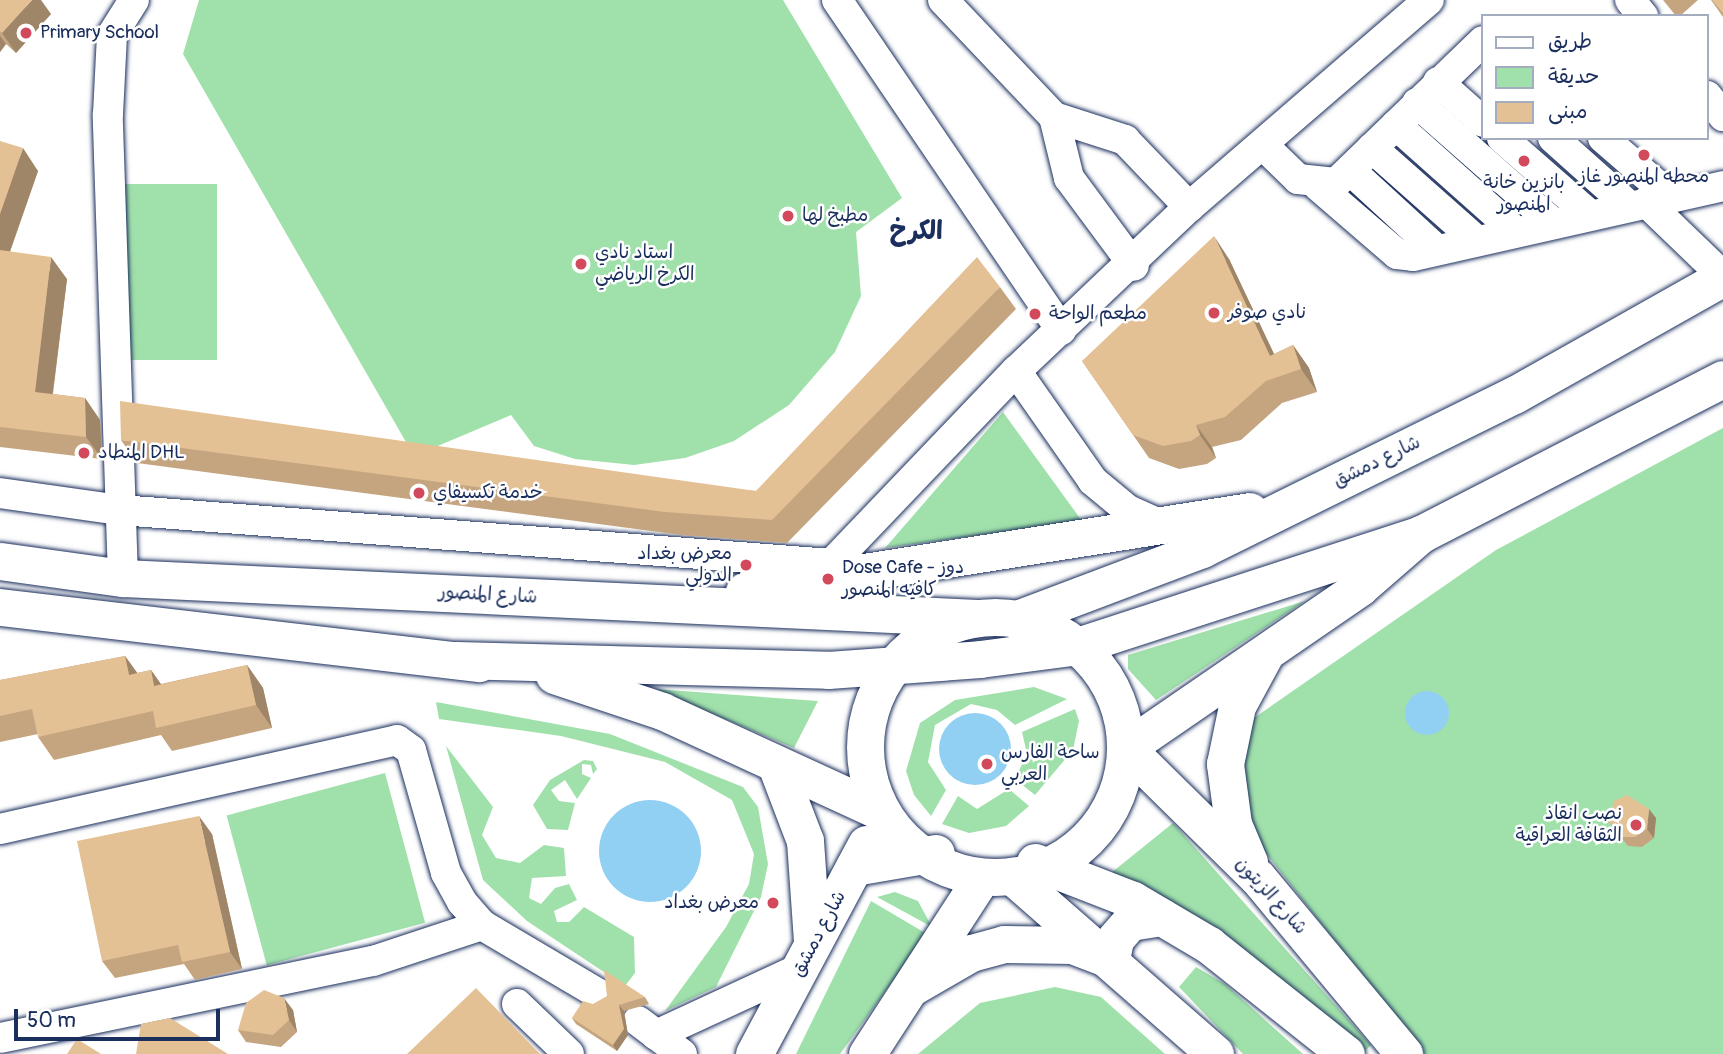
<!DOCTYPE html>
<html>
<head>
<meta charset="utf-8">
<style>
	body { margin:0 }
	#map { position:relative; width:1723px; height:1054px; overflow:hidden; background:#fff; font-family:Pangolin,"Playpen Sans Arabic",sans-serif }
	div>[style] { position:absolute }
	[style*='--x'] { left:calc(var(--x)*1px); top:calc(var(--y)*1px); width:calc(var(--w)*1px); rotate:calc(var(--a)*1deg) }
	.green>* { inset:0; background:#a0e1ab; transform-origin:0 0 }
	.water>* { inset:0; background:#92d0f3 }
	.round { border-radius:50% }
	.roads { filter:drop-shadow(0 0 2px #1b2f5e) drop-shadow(0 0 2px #1b2f5e) }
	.minor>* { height:30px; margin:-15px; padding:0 15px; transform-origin:15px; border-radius:15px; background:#fff }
	.major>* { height:37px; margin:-18.5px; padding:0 18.5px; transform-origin:18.5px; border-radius:18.5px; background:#fff }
	.major>.ring { margin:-18.5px; padding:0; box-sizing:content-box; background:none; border:37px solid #fff; border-radius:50% }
	.wall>* { inset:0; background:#c4a580 }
	.shaded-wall>* { inset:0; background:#a08668 }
	.building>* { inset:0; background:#e4c095 }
	.dots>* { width:19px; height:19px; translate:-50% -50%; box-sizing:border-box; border:4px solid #fff; border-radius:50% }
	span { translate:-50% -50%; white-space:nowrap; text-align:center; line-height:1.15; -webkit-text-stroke:5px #fff; paint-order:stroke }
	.poi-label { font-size:19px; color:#1b2f5e }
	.left { translate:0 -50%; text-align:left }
	.right { translate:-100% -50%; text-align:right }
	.street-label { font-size:19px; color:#1b2f5e }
	.district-label { font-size:26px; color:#1b2f5e; font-weight:700 }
	.legend { position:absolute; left:1481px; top:14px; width:228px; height:126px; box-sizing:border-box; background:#fff; border:2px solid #a4acbf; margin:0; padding:9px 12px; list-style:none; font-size:21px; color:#1b2f5e }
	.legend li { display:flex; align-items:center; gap:14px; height:35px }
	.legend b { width:35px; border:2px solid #a4acbf }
	.scale { position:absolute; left:14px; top:1009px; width:206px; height:32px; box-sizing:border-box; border:4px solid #1b2f5e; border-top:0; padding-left:9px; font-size:21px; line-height:24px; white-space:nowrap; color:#1b2f5e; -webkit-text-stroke:5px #fff; paint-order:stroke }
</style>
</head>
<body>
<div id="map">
	<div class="green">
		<div style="clip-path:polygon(199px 0,783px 0,902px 198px,856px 232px,861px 296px,835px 352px,789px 405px,734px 441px,685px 458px,634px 465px,575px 459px,534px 446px,511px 415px,414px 456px,183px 54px)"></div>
		<div style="left:123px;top:184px;width:94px;height:176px"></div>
		<div style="clip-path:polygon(1003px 412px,1082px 521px,885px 548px)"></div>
		<div style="clip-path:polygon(1723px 428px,1723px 1054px,1423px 1054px,1255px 839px,1240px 797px,1251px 720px,1496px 550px)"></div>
		<div style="clip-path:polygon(1305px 601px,1156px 700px,1128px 669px,1128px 655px)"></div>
		<div style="clip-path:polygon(1034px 687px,1067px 699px,1015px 725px,997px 710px,971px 704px,935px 725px,928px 762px,946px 790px,931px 816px,914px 795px,906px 771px,920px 723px,955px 700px)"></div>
		<div style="clip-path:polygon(653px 689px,655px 689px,818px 701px,794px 748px)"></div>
		<div style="clip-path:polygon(436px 702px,610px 734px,743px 787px,758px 807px,768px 864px,761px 897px,716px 987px,665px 1011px,726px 927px,749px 884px,754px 854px,732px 800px,665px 762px,561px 736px,439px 719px)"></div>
		<div style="clip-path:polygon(1075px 709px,1079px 721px,1073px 750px,1035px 795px,1015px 779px,1027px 754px,1022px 732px)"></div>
		<div style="clip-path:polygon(446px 746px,493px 807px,482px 835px,496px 858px,520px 863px,544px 845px,564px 848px,566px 876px,532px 878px,529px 898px,541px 904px,555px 888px,569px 884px,577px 900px,554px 911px,557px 922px,569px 922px,584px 907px,634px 937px,635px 973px,625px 986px,527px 921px,483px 880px)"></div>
		<div style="clip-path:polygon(584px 760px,593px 761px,597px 769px,593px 774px,591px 765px,582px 764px,582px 774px,591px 778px,577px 799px,565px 780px,551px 790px,559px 801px,575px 803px,568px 830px,547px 829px,533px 805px,550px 780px)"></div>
		<div style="left:385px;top:773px;width:155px;height:164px;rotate:75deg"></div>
		<div style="clip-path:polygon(1009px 789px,1029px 806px,1006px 826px,969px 833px,942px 824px,958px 796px,977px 809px)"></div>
		<div style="clip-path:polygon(1173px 823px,1371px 1045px,1364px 1052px,1264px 966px,1111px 873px)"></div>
		<div style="clip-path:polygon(895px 892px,918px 901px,932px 927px,877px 897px)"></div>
		<div style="clip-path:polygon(871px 901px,927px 934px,840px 1054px,796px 1054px)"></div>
		<div style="clip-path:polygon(1196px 967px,1225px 984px,1303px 1054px,1243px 1054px,1179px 987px)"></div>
		<div style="clip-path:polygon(1055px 987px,1101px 997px,1165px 1054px,918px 1054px,980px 1003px)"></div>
	</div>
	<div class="water">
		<div class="round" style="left:1405px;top:691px;width:44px;height:44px"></div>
		<div class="round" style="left:939px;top:713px;width:72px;height:72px"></div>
		<div class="round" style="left:599px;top:800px;width:102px;height:102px"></div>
	</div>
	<div class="roads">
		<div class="minor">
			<div style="--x:837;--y:0;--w:399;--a:55.8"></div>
			<div style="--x:943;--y:0;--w:161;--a:46.5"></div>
			<div style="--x:1054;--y:117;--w:75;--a:17.9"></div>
			<div style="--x:1125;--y:140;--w:93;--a:46.3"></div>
			<div style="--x:1630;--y:0;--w:21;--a:51"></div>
			<div style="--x:1438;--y:82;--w:60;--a:41.6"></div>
			<div style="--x:1707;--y:96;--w:26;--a:51"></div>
			<div style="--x:1417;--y:103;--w:181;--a:41.4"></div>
			<div style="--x:1054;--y:117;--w:63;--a:76.2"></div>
			<div style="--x:1069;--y:178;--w:109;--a:53.5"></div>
			<div style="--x:1396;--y:125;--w:161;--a:41.7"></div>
			<div style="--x:1502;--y:138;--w:117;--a:41.2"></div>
			<div style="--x:1553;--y:138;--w:102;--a:41.8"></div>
			<div style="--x:1603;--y:138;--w:89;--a:40.9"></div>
			<div style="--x:1265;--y:147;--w:46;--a:44.1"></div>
			<div style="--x:1298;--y:179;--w:38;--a:6"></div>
			<div style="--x:1336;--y:183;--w:204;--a:-44"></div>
			<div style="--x:1372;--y:148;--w:140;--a:41.5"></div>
			<div style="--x:1350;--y:170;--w:118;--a:42.6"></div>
			<div style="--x:1318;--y:186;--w:104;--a:40.7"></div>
			<div style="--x:1397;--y:254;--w:16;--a:7"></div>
			<div style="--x:1413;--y:256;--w:318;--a:-12.7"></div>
			<div style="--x:1646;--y:202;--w:107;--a:43.9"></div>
			<div style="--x:1016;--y:371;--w:134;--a:55"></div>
			<div style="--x:1093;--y:481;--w:45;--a:39.6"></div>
			<div style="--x:1128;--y:510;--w:42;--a:24.1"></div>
			<div style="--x:0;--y:493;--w:121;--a:8.1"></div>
			<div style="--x:120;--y:510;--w:713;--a:4.34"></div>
			<div style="--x:123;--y:578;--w:464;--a:-91.9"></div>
			<div style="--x:108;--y:114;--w:79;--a:-87.1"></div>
			<div style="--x:112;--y:35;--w:41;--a:-57.8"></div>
			<div style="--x:815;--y:581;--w:291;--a:-46.3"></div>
			<div style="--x:1016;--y:371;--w:238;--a:-43.5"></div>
			<div style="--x:1189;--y:207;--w:317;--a:-40.8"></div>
			<div style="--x:0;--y:829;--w:407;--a:-12.6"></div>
			<div style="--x:397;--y:740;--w:17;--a:36"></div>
			<div style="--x:411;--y:750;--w:128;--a:74.1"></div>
			<div style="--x:446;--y:873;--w:33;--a:61"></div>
			<div style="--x:462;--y:902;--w:30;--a:49"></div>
			<div style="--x:482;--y:925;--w:134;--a:30.6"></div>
			<div style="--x:517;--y:1004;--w:72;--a:43.9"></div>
			<div style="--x:638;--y:1021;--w:55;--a:36.9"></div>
			<div style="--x:656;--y:1035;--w:160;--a:-24.8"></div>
			<div style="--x:0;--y:1038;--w:381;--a:-11.7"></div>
			<div style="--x:373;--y:961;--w:115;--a:-18.3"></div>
		</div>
		<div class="major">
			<div style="--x:0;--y:561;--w:124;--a:7.9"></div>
			<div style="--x:123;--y:578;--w:855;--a:2.68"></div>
			<div style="--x:744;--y:591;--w:512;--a:-8.98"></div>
			<div style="--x:0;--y:607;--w:482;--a:6.7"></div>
			<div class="ring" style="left:865px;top:617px;width:223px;height:223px"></div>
			<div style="--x:1017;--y:619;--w:198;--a:-20.7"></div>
			<div style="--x:1202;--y:549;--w:348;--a:-26.3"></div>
			<div style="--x:1514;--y:395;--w:240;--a:-29.4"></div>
			<div style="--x:456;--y:660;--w:372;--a:1.5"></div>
			<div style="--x:828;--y:670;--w:152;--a:-4.1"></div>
			<div style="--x:980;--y:659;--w:98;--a:-7.6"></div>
			<div style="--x:1077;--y:646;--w:362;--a:-18"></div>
			<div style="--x:554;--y:675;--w:114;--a:18.4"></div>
			<div style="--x:662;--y:711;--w:242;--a:24.7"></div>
			<div style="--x:1126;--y:748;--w:284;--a:-34.5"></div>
			<div style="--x:1360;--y:587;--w:81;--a:-41"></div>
			<div style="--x:1421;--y:534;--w:339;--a:-27.2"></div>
			<div style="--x:1126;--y:748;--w:185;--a:44.6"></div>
			<div style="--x:1258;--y:878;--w:229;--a:50.3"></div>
			<div style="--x:776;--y:765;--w:81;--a:69.1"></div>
			<div style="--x:805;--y:841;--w:99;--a:86"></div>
			<div style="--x:1035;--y:862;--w:105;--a:21.2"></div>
			<div style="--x:1133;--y:900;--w:88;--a:30.6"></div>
			<div style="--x:1209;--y:945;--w:175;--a:38.5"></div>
			<div style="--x:1249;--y:862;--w:41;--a:-112.8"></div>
			<div style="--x:1233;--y:824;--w:61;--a:-97.6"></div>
			<div style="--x:1225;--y:764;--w:59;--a:-78.3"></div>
			<div style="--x:1237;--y:706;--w:57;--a:-61.6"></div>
			<div style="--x:854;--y:867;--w:83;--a:-9.7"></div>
			<div style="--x:1012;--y:876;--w:270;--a:41.2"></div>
			<div style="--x:912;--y:987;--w:68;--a:-30"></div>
			<div style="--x:971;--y:953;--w:34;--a:-15"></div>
			<div style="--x:1004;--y:944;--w:68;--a:0.8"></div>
			<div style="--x:1072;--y:945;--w:42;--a:21"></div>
			<div style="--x:1111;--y:960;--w:21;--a:-79"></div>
			<div style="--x:1115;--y:939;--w:23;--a:-49"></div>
			<div style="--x:1130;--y:922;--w:32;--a:-9"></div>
			<div style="--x:754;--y:1054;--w:238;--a:-61.9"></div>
			<div style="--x:867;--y:1054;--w:211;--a:-57"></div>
		</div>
	</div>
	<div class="wall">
		<div style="clip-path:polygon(0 0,51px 14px,16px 53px,6px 44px,0 52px)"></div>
		<div style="clip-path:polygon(1663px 0,1698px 0,1680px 16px,1676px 16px)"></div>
		<div style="clip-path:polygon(1711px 0,1723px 0,1723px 17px)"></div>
		<div style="clip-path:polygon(0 141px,38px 171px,10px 252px,67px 279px,53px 394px,85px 398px,100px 420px,102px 459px,0 447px)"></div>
		<div style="clip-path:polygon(1229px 259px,1274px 354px,1293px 345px,1309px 368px,1317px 392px,1282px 403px,1241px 440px,1212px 447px,1216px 458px,1207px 464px,1179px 469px,1149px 458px,1082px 361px)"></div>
		<div style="clip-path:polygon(1000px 287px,1016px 309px,787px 543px,681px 535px,137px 463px,121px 440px,756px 491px)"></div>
		<div style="clip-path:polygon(125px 656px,137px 673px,151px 670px,161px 684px,247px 665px,263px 688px,272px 728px,172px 751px,161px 735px,54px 760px,38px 737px,38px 734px,0 742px,0 680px)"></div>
		<div style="clip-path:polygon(1656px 818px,1654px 838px,1642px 847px,1628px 846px,1608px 821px)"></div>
		<div style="clip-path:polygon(212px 834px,242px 969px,195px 980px,184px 964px,115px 978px,102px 961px)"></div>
		<div style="clip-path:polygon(645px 997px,649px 1004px,624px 1011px,628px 1035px,617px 1051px,576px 1024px,572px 1018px,593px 1004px)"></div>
		<div style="clip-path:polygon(293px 1010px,297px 1032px,281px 1047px,246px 1042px,238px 1030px)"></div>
	</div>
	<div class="shaded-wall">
		<div style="clip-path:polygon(32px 0,41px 0,51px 14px,16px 53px,2px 33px)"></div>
		<div style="clip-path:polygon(0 36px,6px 44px,0 52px)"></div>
		<div style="clip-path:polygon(23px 148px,38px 171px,3px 271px,0 266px,0 214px)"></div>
		<div style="clip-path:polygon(1214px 236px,1229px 259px,1284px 375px,1270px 356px)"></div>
		<div style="clip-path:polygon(51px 257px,67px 279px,50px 414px,35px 392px)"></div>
		<div style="clip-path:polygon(1293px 345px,1309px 368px,1317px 392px,1301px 369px)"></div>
		<div style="clip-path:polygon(85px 398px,100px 420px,102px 459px,86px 437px)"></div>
		<div style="clip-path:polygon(1196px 425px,1212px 447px,1216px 458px,1200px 435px)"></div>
		<div style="clip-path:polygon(125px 656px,141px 678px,129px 675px)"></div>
		<div style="clip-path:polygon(247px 665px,263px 688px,272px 728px,256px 705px)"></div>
		<div style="clip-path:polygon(151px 670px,167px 693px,154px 686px)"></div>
		<div style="clip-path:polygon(1649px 809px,1656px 818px,1654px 838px,1647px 829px)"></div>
		<div style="clip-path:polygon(199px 816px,212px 834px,242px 969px,230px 952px)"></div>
		<div style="clip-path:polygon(284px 998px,293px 1010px,297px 1032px,289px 1020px)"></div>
		<div style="clip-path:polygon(619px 1005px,624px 1011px,628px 1035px,617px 1051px,613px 1045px)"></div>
	</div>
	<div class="building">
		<div style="clip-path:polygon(0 0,32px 0,2px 33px,0 31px)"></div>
		<div style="clip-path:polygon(1712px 0,1723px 0,1723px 13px)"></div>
		<div style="clip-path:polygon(0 141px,23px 148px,0 214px)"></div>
		<div style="clip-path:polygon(1214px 236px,1270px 356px,1293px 345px,1301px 369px,1266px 381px,1225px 417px,1196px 425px,1200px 435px,1191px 441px,1163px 446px,1133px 435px,1082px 361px)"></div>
		<div style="clip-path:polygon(0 250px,51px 257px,35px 392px,85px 398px,86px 437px,0 427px)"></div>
		<div style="clip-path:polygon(977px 257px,1000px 287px,772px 520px,665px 512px,121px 440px,120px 401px,756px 491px)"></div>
		<div style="clip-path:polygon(125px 656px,129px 675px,151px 670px,154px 686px,247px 665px,256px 705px,156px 728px,153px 711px,38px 737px,32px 709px,0 716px,0 680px)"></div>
		<div style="clip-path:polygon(1627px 795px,1649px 809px,1647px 829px,1635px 837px,1622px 837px,1608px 821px,1614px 801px)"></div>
		<div style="clip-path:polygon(199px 816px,230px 952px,182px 962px,178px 945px,102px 961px,77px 841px)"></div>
		<div style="clip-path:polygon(604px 970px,645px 997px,619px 1005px,624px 1029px,613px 1045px,572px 1018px,583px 1001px,593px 1004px,607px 996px)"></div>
		<div style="clip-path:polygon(476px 988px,540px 1054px,407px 1054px)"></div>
		<div style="clip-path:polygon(264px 990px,284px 998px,289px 1020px,273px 1035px,238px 1030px,246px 1003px)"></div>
		<div style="clip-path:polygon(170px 1018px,228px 1054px,136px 1054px,141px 1024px)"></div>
		<div style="clip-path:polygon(77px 1039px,101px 1054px,67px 1054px)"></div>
	</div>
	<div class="dots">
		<div style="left:26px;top:33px;background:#d1495b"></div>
		<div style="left:1644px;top:155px;background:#d1495b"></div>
		<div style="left:1524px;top:161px;background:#d1495b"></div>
		<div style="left:788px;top:216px;background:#d1495b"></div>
		<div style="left:581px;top:264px;background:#d1495b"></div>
		<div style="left:1214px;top:313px;background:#d1495b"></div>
		<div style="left:1035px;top:314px;background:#d1495b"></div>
		<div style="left:84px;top:453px;background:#d1495b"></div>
		<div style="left:419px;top:493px;background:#d1495b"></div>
		<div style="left:746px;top:565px;background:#d1495b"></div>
		<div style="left:828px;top:579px;background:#d1495b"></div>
		<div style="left:987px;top:764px;background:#d1495b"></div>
		<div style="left:1636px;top:825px;background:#d1495b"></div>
		<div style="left:773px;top:903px;background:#d1495b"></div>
	</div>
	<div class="poi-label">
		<span class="left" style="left:40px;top:33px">Primary School</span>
		<span style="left:1644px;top:177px">محطه المنصور غاز</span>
		<span style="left:1524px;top:194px">بانزين خانة<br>المنصور</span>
		<span class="left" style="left:802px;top:216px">مطبخ لها</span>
		<span class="left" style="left:595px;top:264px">استاد نادي<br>الكرخ الرياضي</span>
		<span class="left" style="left:1228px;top:313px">نادي صوفر</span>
		<span class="left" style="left:1049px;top:314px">مطعم الواحة</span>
		<span class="left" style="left:98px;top:453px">المنطاد DHL</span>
		<span class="left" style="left:433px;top:493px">خدمة تكسيفاي</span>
		<span class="right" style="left:732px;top:565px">معرض بغداد<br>الدولي</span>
		<span class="left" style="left:842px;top:579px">Dose Cafe - دوز<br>كافيه المنصور</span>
		<span class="left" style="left:1001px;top:764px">ساحة الفارس<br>العربي</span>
		<span class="right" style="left:1622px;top:825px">نصب انقاذ<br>الثقافة العراقية</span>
		<span class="right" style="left:759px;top:903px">معرض بغداد</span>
	</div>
	<div class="street-label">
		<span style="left:1377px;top:462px;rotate:-26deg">شارع دمشق</span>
		<span style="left:488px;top:595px;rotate:3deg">شارع المنصور</span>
		<span style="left:1271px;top:896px;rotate:48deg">شارع الزيتون</span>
		<span style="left:819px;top:934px;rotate:-62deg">شارع دمشق</span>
	</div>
	<div class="district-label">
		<span style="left:916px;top:232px">الكرخ</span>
	</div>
	<ul class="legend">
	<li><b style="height:9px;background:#fff"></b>طريق</li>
	<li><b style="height:19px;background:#a0e1ab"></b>حديقة</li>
	<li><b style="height:19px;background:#e4c095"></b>مبنى</li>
	</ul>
	<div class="scale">50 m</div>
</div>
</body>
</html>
